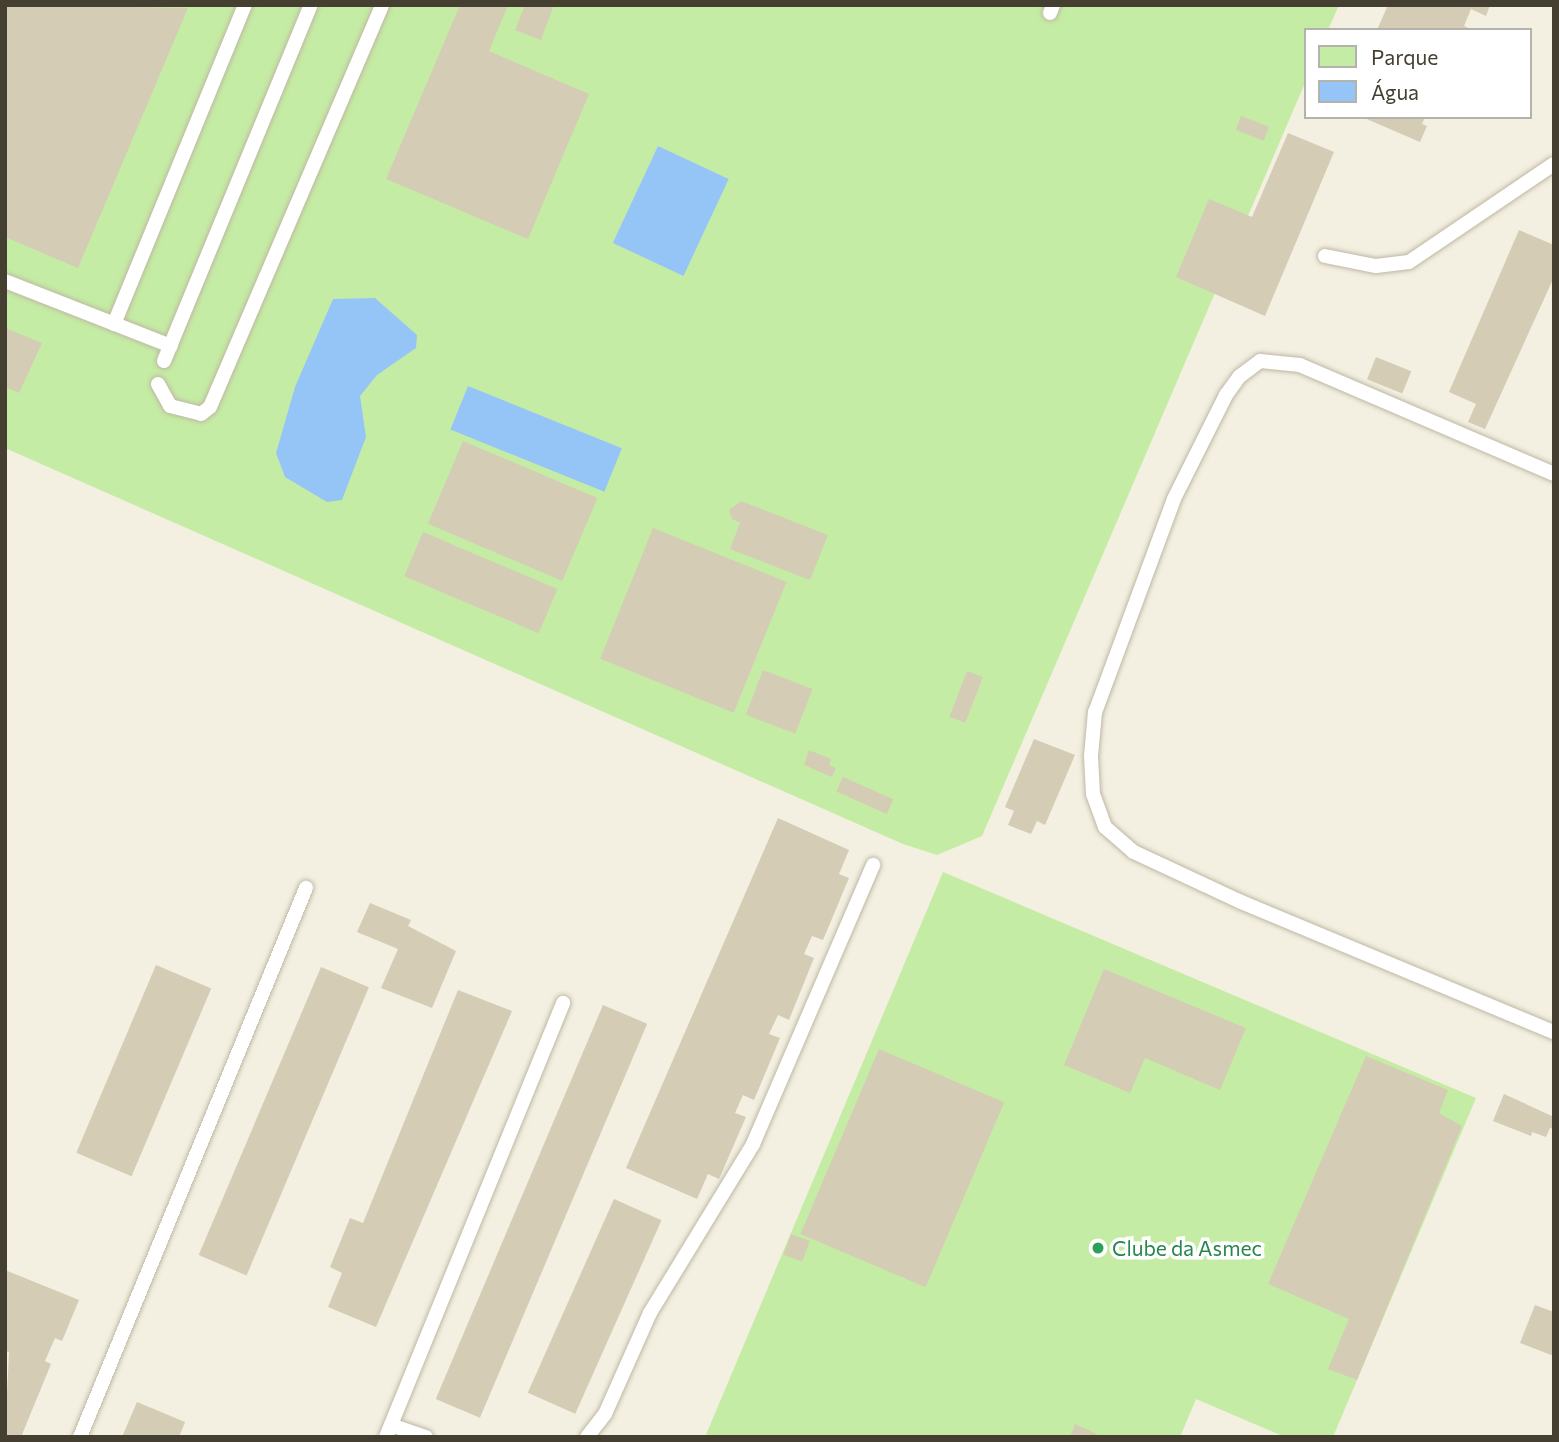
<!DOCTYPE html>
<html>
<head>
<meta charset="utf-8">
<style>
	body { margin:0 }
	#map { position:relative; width:1559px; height:1442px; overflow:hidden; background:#f3efe1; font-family:Commissioner,sans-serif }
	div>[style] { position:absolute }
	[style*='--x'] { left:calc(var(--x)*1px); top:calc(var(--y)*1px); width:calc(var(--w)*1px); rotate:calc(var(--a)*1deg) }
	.green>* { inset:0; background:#c5eca4 }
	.water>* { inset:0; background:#95c5f7; transform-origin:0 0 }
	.building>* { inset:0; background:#d4ccb5; transform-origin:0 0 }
	.roads { filter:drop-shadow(0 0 2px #beb8a3) drop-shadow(0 0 2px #beb8a3) }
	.lane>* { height:14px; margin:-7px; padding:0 7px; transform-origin:7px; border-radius:7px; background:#fff }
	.dots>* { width:19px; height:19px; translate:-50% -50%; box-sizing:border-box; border:4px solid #fff; border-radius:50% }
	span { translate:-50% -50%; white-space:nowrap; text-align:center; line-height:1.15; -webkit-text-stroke:7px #fff; paint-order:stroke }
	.leisure-label { font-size:21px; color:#27864d }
	.left { translate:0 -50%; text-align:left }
	.frame { position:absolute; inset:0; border:7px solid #443f31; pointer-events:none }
	.legend { position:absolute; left:1304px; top:28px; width:228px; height:91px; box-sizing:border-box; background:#fff; border:2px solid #b4b2ad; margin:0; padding:9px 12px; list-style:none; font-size:21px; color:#443f31 }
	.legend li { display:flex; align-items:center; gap:14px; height:35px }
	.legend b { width:35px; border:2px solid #b4b2ad }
</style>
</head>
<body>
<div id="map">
	<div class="green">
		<div style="clip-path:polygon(5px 5px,1339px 5px,1328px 30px,1305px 30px,1305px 83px,982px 836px,937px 855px,903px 844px,5px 448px)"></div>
		<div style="clip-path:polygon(943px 872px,1476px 1098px,1333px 1437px,1285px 1437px,1196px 1399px,1180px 1437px,705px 1437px)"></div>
	</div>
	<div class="water">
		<div style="left:658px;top:146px;width:78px;height:107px;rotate:25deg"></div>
		<div style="clip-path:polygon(375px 298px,417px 335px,416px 348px,377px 375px,360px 396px,366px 437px,342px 500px,327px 502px,285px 477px,276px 453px,295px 387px,333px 299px)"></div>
		<div style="left:468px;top:386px;width:166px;height:47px;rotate:22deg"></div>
	</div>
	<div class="building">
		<div style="clip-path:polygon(5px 5px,188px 8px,78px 268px,5px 237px)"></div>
		<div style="clip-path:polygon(460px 5px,508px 5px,489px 51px,589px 94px,528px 239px,386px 179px)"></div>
		<div style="clip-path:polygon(525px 5px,554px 5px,541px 40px,515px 30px)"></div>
		<div style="clip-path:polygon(1388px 5px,1490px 5px,1486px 16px,1471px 9px,1464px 26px,1473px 30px,1377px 30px)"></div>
		<div style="left:1241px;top:116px;width:30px;height:15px;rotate:21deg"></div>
		<div style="clip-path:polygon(1362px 117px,1425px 117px,1422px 124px,1427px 126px,1420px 142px)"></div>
		<div style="clip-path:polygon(1288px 133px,1334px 152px,1265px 316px,1176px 277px,1209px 199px,1252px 217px)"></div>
		<div style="clip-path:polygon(1519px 230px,1554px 245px,1554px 277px,1485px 429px,1468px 422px,1476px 404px,1449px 392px)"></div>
		<div style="clip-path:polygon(5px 328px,42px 343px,19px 393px,5px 387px)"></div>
		<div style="left:1376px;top:357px;width:38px;height:24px;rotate:22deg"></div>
		<div style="left:463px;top:441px;width:146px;height:90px;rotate:23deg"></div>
		<div style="clip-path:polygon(741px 501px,828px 535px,810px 580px,730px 549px,740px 523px,732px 519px,729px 510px)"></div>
		<div style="left:653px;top:528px;width:144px;height:141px;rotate:22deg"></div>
		<div style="left:423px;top:532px;width:146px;height:48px;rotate:23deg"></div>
		<div style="left:763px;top:670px;width:53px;height:48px;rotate:21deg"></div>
		<div style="left:967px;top:671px;width:17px;height:49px;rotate:21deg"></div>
		<div style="clip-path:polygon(1034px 739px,1075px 755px,1045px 825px,1037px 821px,1031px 834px,1008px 825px,1014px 811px,1005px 807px)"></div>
		<div style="clip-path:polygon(809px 750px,831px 759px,829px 765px,836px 768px,832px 777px,804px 765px)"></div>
		<div style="left:843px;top:777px;width:55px;height:16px;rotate:24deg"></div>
		<div style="clip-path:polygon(778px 818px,849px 850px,839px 874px,849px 878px,823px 940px,812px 936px,804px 954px,814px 958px,789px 1020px,778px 1015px,769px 1034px,780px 1038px,754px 1100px,743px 1095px,735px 1113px,746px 1117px,719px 1179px,708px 1174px,697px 1199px,626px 1168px)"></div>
		<div style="clip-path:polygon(370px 903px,411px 920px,408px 926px,456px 951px,432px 1008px,381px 988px,398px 949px,357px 932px)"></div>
		<div style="left:156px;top:965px;width:60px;height:204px;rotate:23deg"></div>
		<div style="left:321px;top:967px;width:52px;height:313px;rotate:23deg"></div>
		<div style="clip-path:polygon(1104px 969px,1246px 1028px,1220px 1090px,1145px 1058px,1130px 1093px,1064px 1065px)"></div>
		<div style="clip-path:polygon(458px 990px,512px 1011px,376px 1327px,328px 1307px,342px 1273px,330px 1267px,350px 1218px,363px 1223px)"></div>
		<div style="left:603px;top:1005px;width:48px;height:428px;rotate:23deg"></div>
		<div style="left:879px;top:1049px;width:136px;height:201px;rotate:23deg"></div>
		<div style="clip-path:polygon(1366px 1056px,1448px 1090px,1439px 1113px,1462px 1126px,1357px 1380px,1328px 1369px,1349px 1319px,1268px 1284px)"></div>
		<div style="clip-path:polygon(1504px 1094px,1554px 1117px,1554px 1129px,1550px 1128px,1546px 1137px,1532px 1132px,1531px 1136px,1493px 1121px)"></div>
		<div style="left:614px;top:1199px;width:52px;height:212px;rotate:24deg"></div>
		<div style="left:791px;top:1234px;width:20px;height:22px;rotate:20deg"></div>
		<div style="clip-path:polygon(5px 1270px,79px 1300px,62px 1341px,55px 1338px,45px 1361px,51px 1364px,21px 1437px,5px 1437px,9px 1352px,5px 1351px)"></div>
		<div style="clip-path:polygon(1535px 1305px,1554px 1312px,1554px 1356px,1520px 1343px)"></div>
		<div style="clip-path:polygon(137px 1402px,185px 1422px,179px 1437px,122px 1437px)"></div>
		<div style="clip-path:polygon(1075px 1424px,1097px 1434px,1096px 1437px,1070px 1437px)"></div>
	</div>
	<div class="roads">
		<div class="lane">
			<div style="--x:1050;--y:13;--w:9;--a:-69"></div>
			<div style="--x:1325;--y:256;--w:52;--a:11.1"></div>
			<div style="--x:1376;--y:266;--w:33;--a:-7"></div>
			<div style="--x:1409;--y:262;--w:175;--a:-34.1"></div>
			<div style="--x:5;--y:281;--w:178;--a:21.4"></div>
			<div style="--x:114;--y:324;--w:345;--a:-67.7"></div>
			<div style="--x:164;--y:361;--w:385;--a:-67.6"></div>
			<div style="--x:158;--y:384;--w:25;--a:61"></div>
			<div style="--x:170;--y:406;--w:32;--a:14"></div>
			<div style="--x:201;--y:414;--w:11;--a:-38"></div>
			<div style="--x:210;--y:407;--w:437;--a:-66.8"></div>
			<div style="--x:1554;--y:474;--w:276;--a:-156.8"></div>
			<div style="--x:1300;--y:365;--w:40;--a:-174.3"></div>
			<div style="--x:1260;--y:361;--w:26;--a:143"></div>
			<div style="--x:1239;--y:377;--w:22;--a:126"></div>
			<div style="--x:1226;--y:395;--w:116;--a:116.6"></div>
			<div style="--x:1174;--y:499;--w:227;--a:110.3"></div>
			<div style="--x:1095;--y:712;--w:44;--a:95.2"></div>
			<div style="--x:1091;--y:756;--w:38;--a:87"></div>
			<div style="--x:1093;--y:794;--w:35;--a:70"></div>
			<div style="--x:1105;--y:827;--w:38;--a:41"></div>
			<div style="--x:1134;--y:852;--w:118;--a:25"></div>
			<div style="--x:1241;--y:902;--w:339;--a:22.6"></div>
			<div style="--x:391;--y:1425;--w:37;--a:19"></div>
			<div style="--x:80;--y:1437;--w:594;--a:-67.63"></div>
			<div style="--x:386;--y:1437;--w:469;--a:-67.8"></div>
			<div style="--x:587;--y:1437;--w:29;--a:-52"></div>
			<div style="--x:605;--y:1414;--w:111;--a:-66"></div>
			<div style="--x:650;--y:1313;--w:198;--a:-58.6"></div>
			<div style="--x:753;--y:1144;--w:304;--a:-66.7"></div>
		</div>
	</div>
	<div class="dots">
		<div style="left:1098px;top:1248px;background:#2e9e5b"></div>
	</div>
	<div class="leisure-label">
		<span class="left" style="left:1112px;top:1248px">Clube da Asmec</span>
	</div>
	<div class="frame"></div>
	<ul class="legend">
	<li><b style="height:19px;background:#c5eca4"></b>Parque</li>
	<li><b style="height:19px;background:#95c5f7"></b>Água</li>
	</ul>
</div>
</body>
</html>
